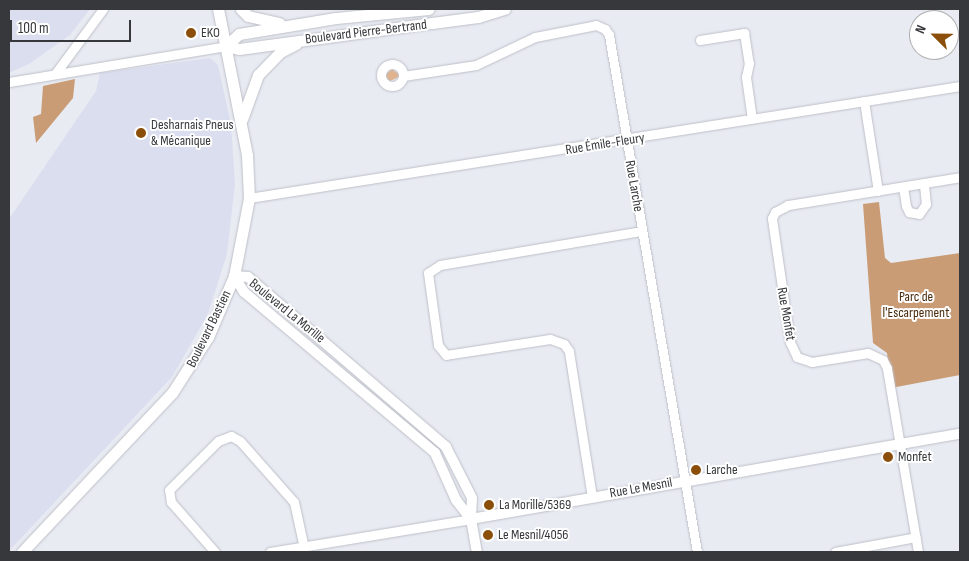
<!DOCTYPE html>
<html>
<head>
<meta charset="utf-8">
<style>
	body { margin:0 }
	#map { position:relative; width:969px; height:561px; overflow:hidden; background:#e9ebf3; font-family:"Sofia Sans Condensed",sans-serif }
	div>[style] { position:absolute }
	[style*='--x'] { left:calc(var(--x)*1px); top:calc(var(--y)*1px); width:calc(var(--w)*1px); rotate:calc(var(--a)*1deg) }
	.built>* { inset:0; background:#dbdeee }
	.green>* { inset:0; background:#e0b38d }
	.forest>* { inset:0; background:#ca9c75 }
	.roads { filter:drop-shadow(0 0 1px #bdbfc7) drop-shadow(0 0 1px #bdbfc7) }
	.minor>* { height:9px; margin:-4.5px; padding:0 4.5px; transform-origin:4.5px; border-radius:4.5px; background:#fff }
	.minor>.ring { margin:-4.5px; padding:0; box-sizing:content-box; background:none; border:9px solid #fff; border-radius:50% }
	.tertiary>* { height:10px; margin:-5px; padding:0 5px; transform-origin:5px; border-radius:5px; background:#fff }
	.secondary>* { height:11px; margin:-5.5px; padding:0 5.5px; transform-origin:5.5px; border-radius:5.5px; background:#fff }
	.dots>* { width:14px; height:14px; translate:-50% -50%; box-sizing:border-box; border:2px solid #fff; border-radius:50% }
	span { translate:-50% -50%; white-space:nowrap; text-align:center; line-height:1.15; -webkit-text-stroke:4px #fff; paint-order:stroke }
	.street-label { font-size:14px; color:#37383b }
	.poi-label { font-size:14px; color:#37383b }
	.left { translate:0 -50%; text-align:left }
	.park-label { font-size:14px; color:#482909 }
	.frame { position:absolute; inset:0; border:10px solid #37383b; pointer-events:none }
	.north { position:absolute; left:909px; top:10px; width:50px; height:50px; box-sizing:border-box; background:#fff; border:1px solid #afafb1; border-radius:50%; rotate:293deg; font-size:14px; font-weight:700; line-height:20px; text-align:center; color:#37383b }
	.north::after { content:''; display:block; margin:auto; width:18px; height:22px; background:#8b4f0b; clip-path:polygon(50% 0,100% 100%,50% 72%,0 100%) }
	.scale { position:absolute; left:10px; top:20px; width:121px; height:22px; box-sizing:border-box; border:2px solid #37383b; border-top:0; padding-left:6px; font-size:15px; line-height:18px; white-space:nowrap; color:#37383b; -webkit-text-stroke:4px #fff; paint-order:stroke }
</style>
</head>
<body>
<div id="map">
	<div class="built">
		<div style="clip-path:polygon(9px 9px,90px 9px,70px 35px,29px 64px,9px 73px)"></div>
		<div style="clip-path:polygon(210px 58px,218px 65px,231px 124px,235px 184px,227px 254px,208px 314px,172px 377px,9px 551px,9px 219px,96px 91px,100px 73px)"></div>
	</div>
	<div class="green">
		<div style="clip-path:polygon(392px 69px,401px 76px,390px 81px,384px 76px)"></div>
	</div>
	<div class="forest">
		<div style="clip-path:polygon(75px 79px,73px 98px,36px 143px,33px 117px,41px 114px,43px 86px)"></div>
		<div style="clip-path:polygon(879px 202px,885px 258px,891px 263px,960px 253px,960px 375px,891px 388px,887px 353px,873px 343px,863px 204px)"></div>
	</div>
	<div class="roads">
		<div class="minor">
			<div style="--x:700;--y:40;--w:45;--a:-9"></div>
			<div style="--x:744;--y:33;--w:30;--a:81"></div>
			<div style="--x:749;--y:63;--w:14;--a:102"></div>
			<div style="--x:746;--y:77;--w:42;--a:81.9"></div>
			<div class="ring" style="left:381px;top:64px;width:13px;height:13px"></div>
			<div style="--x:55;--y:74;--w:81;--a:-53.6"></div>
			<div style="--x:403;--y:76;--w:74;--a:-8.6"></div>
			<div style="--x:476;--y:65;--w:65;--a:-25.4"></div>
			<div style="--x:535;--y:37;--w:62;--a:-11.1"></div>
			<div style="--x:596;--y:25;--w:10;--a:24"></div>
			<div style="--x:605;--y:29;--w:7;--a:56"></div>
			<div style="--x:609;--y:35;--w:524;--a:80.34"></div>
			<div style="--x:9;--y:82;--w:220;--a:-9.4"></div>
			<div style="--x:864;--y:101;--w:91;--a:81.2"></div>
			<div style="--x:903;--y:187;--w:19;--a:81"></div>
			<div style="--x:906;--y:206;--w:7;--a:63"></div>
			<div style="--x:909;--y:212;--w:10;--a:11"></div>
			<div style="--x:919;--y:214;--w:12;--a:-55"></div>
			<div style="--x:926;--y:204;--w:20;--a:-96"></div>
			<div style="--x:249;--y:198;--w:720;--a:-8.95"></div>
			<div style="--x:592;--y:497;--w:148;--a:-99"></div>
			<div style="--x:569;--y:351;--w:9;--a:-126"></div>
			<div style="--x:564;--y:344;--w:15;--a:-160"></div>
			<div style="--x:550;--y:339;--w:105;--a:171.3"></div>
			<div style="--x:446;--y:355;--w:13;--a:-129"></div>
			<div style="--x:438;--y:345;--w:73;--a:-97.9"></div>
			<div style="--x:428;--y:273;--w:14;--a:-34"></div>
			<div style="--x:440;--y:265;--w:205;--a:-9.6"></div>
			<div style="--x:215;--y:552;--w:67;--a:-131.3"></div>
			<div style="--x:171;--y:502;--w:12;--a:-99"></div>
			<div style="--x:169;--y:490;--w:69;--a:-45"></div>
			<div style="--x:218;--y:441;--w:14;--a:-21"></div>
			<div style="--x:231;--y:436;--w:10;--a:29"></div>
			<div style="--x:240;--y:441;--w:81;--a:48.5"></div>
			<div style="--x:294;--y:502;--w:47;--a:77.7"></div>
			<div style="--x:270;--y:552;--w:204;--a:-9.3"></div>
			<div style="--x:835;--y:552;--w:82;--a:-10.5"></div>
			<div style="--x:918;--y:552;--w:187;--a:-99.6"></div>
			<div style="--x:887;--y:368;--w:9;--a:-117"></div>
			<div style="--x:883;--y:360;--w:17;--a:-155"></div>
			<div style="--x:868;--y:353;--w:57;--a:170.9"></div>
			<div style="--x:812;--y:362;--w:16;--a:-162"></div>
			<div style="--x:797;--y:357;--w:17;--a:-115"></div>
			<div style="--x:790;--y:342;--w:125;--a:-98.3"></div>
			<div style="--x:772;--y:218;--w:7;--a:-63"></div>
			<div style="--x:775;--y:212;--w:15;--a:-28"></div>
			<div style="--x:788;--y:205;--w:174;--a:-9.2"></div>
		</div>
		<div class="tertiary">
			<div style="--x:234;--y:276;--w:14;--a:4"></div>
			<div style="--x:248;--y:277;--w:261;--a:40.6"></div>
			<div style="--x:446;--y:447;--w:57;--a:63"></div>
			<div style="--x:472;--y:498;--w:21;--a:93"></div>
			<div style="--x:471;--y:519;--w:34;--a:80"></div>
			<div style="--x:234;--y:276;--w:19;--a:58"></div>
			<div style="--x:244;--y:292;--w:250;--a:40.1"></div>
			<div style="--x:435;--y:453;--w:51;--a:65.9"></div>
			<div style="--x:456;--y:500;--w:24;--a:52"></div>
			<div style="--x:471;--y:519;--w:496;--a:-9.9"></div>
		</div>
		<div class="secondary">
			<div style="--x:241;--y:9;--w:10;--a:45"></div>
			<div style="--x:248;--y:16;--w:32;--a:13"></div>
			<div style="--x:226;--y:46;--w:13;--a:13"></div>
			<div style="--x:239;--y:49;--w:195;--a:-7.7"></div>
			<div style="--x:432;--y:23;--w:46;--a:-7.4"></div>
			<div style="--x:478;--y:17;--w:28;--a:-17"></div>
			<div style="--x:226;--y:46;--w:18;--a:-43"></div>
			<div style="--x:239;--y:34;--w:98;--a:-9.4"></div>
			<div style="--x:336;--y:18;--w:93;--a:-5.5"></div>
			<div style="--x:242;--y:119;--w:47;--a:-70"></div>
			<div style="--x:258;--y:75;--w:32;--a:-46"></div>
			<div style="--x:280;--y:52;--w:18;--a:-27"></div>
			<div style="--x:22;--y:552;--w:219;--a:-46.7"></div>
			<div style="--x:172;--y:393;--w:67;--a:-57.3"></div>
			<div style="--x:208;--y:337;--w:66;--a:-66.9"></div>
			<div style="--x:234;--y:276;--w:79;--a:-79.1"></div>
			<div style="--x:249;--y:198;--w:43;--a:-92.7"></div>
			<div style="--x:247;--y:155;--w:149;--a:-101.2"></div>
		</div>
	</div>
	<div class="dots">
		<div style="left:191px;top:33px;background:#8b4f0b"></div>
		<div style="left:141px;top:133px;background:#8b4f0b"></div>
		<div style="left:888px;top:457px;background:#8b4f0b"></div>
		<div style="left:696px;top:470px;background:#8b4f0b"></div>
		<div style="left:489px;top:505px;background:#8b4f0b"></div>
		<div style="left:488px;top:535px;background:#8b4f0b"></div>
	</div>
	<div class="street-label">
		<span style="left:366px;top:32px;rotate:-7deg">Boulevard Pierre-Bertrand</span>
		<span style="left:605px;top:144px;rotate:-9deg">Rue Émile-Fleury</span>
		<span style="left:634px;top:186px;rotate:80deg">Rue Larche</span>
		<span style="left:287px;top:311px;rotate:39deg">Boulevard La Morille</span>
		<span style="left:786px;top:314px;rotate:80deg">Rue Monfet</span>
		<span style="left:209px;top:329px;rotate:-64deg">Boulevard Bastien</span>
		<span style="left:641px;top:488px;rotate:-10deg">Rue Le Mesnil</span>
	</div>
	<div class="poi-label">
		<span class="left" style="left:201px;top:33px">EKO</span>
		<span class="left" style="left:151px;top:133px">Desharnais Pneus<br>&amp; Mécanique</span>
		<span class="left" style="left:898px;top:457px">Monfet</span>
		<span class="left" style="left:706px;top:470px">Larche</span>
		<span class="left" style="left:499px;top:505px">La Morille/5369</span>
		<span class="left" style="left:498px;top:535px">Le Mesnil/4056</span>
	</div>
	<div class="park-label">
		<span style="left:916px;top:305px">Parc de<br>l'Escarpement</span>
	</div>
	<div class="frame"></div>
	<div class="north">N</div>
	<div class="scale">100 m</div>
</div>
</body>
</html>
